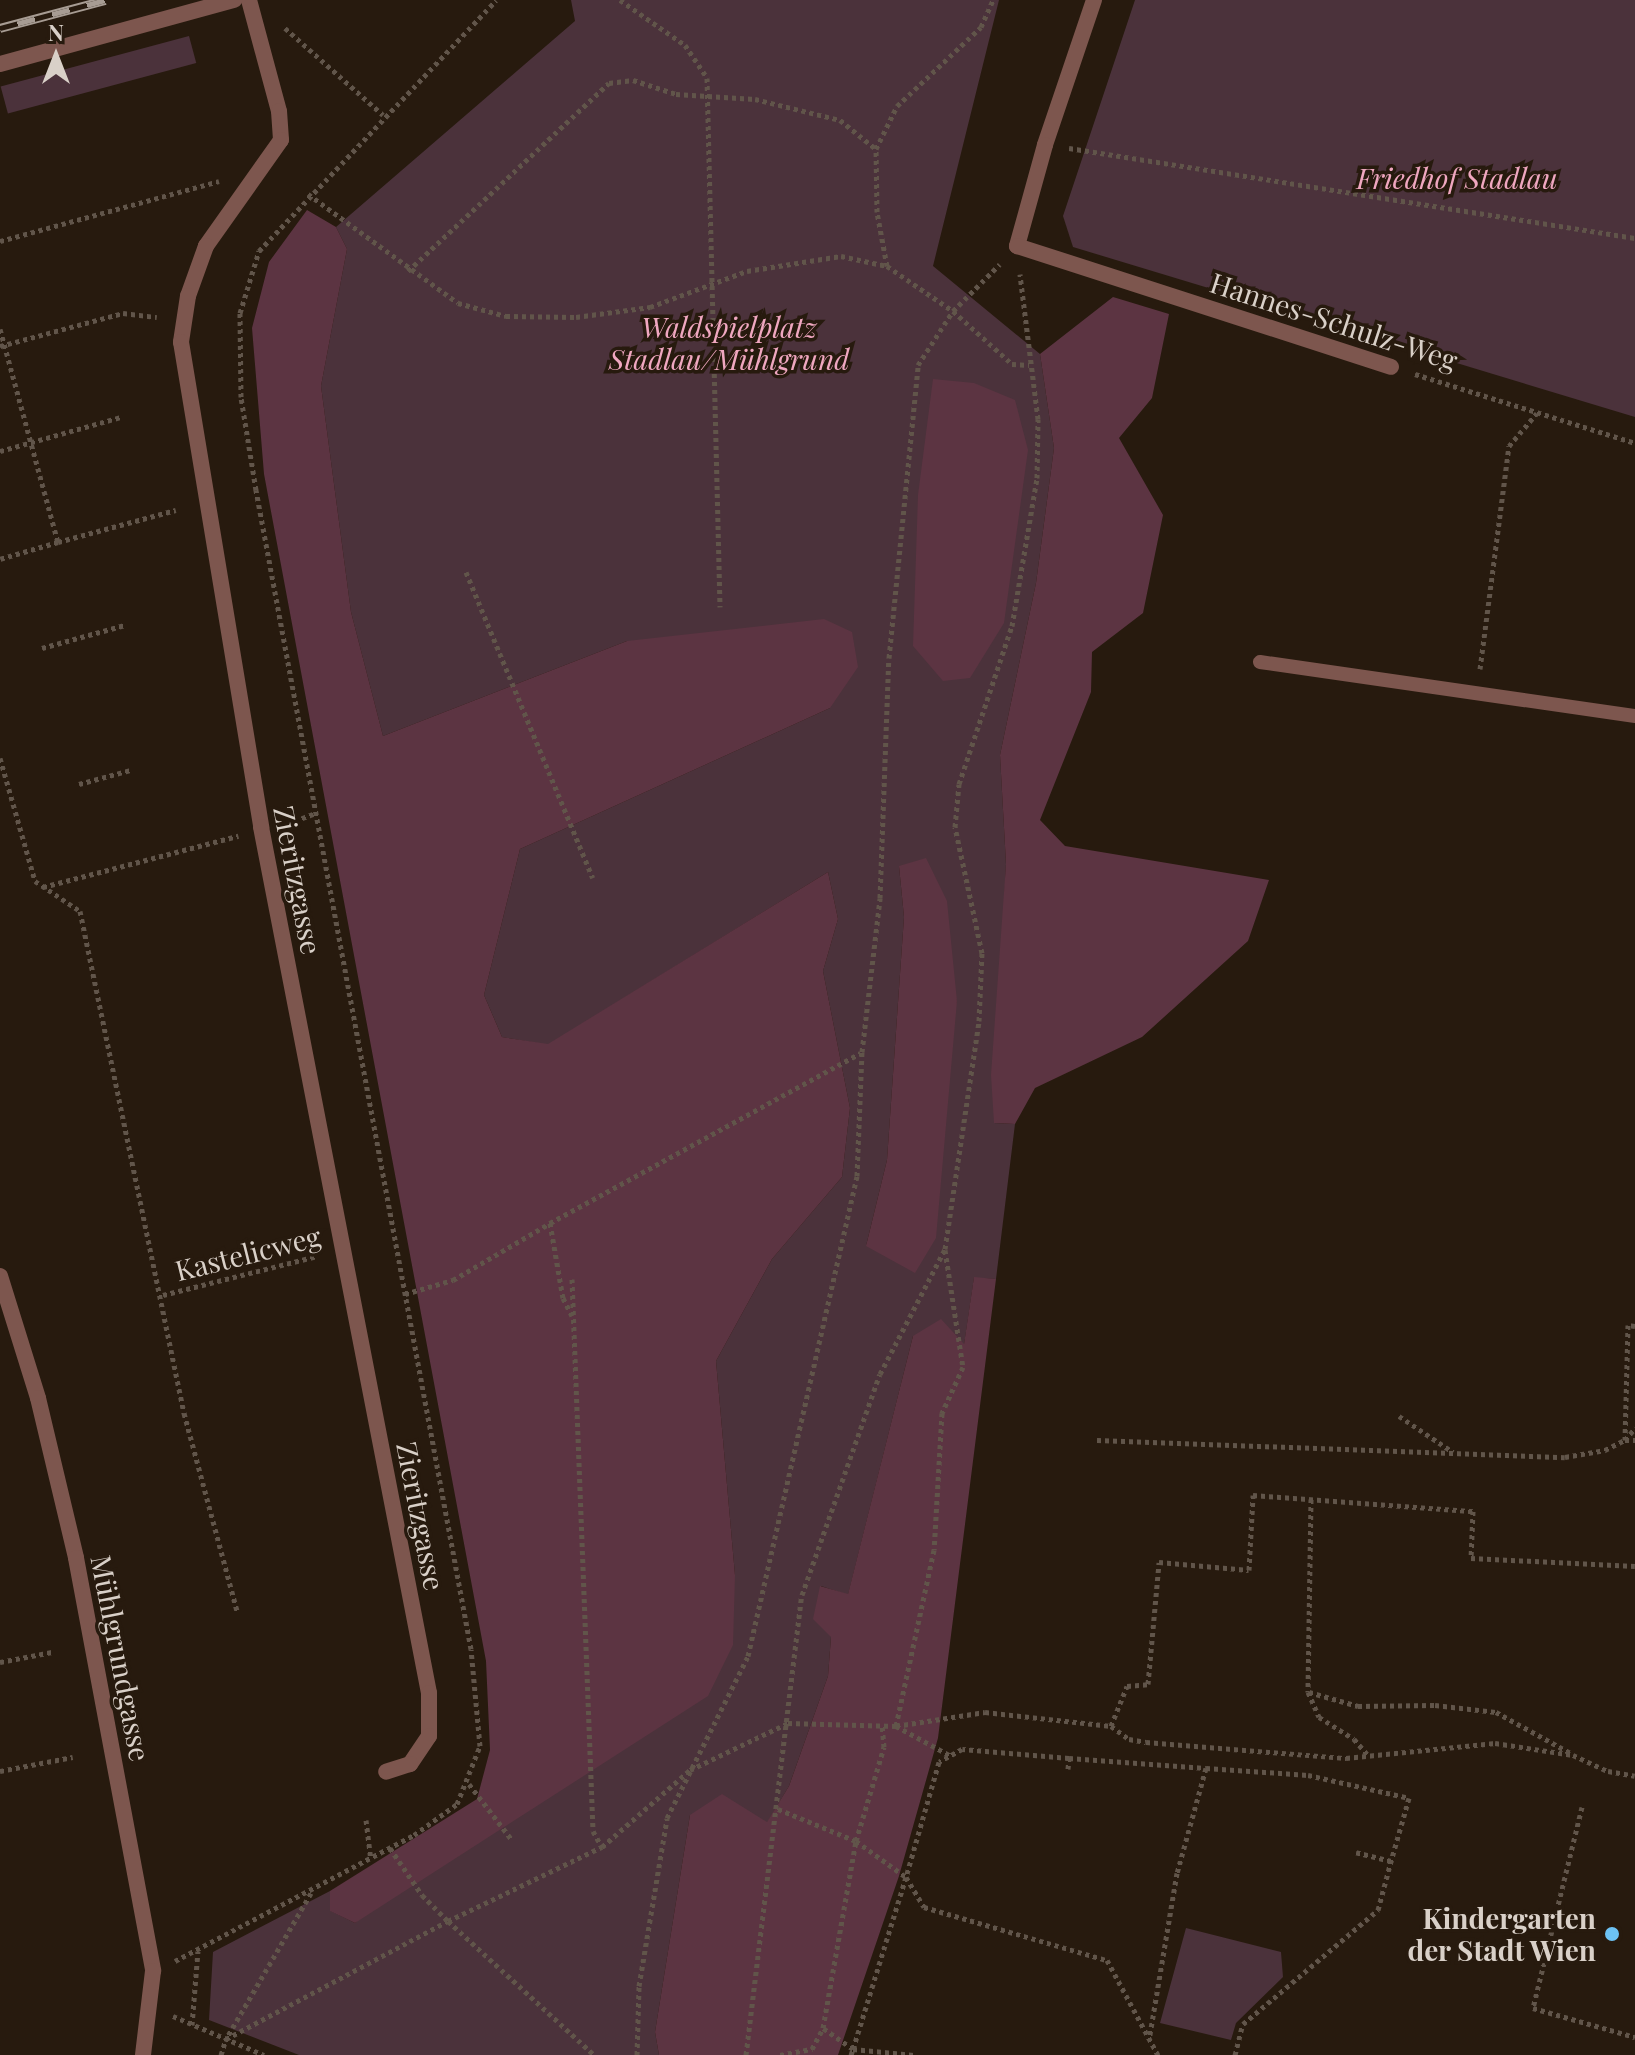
<!DOCTYPE html>
<html>
<head>
<meta charset="utf-8">
<style>
	body { margin:0 }
	#map { position:relative; width:1635px; height:2055px; overflow:hidden; background:#271a0e; font-family:"Playfair Display",serif }
	div>[style] { position:absolute }
	[style*='--x'] { left:calc(var(--x)*1px); top:calc(var(--y)*1px); width:calc(var(--w)*1px); rotate:calc(var(--a)*1deg) }
	.green>* { inset:0; background:#4b323b; transform-origin:0 0 }
	.forest>* { inset:0; background:#5c3442 }
	.path>* { height:5px; margin-top:-2.5px; transform-origin:0; background:repeating-linear-gradient(90deg,#61554a 0 4px,transparent 0 8px) }
	.lane>* { height:14px; margin:-7px; padding:0 7px; transform-origin:7px; border-radius:7px; background:#7d564e }
	.street>* { height:16px; margin:-8px; padding:0 8px; transform-origin:8px; border-radius:8px; background:#7d564e }
	.rail>* { height:9px; margin-top:-4.5px; transform-origin:0; background:repeating-linear-gradient(90deg,#271a0e 0 18px,#a79c93 0 36px); box-sizing:border-box; border-block:2px solid #a79c93 }
	.dots>* { width:22px; height:22px; translate:-50% -50%; box-sizing:border-box; border:4px solid #271a0e; border-radius:50% }
	span { translate:-50% -50%; white-space:nowrap; text-align:center; line-height:1.15; -webkit-text-stroke:7px #271a0e; paint-order:stroke }
	.park-label { font-size:28px; color:#f0a7c0; font-style:italic }
	.street-label { font-size:28px; color:#d9d0c8 }
	.poi-label { font-size:28px; color:#d9d0c8; font-weight:700 }
	.right { translate:-100% -50%; text-align:right }
	.north { position:absolute; left:16px; top:16px; width:80px; height:80px; -webkit-text-stroke:6px #271a0e; paint-order:stroke; rotate:0deg; font-size:22px; font-weight:700; line-height:32px; text-align:center; color:#d9d0c8 }
	.north::after { content:''; display:block; margin:auto; width:28px; height:36px; background:#d9d0c8; clip-path:polygon(50% 0,100% 100%,50% 72%,0 100%) }
</style>
</head>
<body>
<div id="map">
	<div class="green">
		<div style="clip-path:polygon(evenodd,571px 0,999px 0,933px 266px,1040px 354px,1054px 448px,1036px 583px,1000px 755px,1006px 864px,994px 1123px,1015px 1124px,996px 1279px,974px 1278px,964px 1345px,913px 1336px,848px 1595px,821px 1586px,831px 1637px,828px 1676px,789px 1786px,767px 1823px,690px 1815px,655px 2032px,659px 2055px,299px 2055px,209px 2020px,213px 1952px,330px 1891px,331px 1911px,355px 1923px,735px 1575px,716px 1361px,772px 1259px,842px 1177px,850px 1108px,823px 971px,838px 919px,828px 872px,548px 1045px,502px 1037px,484px 995px,520px 849px,830px 708px,627px 641px,383px 736px,351px 612px,321px 386px,347px 249px,336px 227px,575px 21px,571px 0,899px 866px,957px 1001px,866px 1246px,887px 1160px,904px 917px,899px 866px)"></div>
		<div style="clip-path:polygon(1135px 0,1635px 0,1635px 417px,1073px 247px,1063px 216px)"></div>
		<div style="left:189px;top:36px;width:28px;height:195px;rotate:75deg"></div>
		<div style="clip-path:polygon(1186px 1928px,1281px 1952px,1283px 1977px,1236px 2023px,1231px 2040px,1160px 2023px)"></div>
	</div>
	<div class="forest">
		<div style="clip-path:polygon(307px 210px,336px 227px,347px 249px,321px 386px,351px 612px,383px 736px,627px 641px,824px 619px,852px 632px,858px 667px,830px 708px,520px 849px,484px 995px,502px 1037px,548px 1044px,828px 872px,838px 919px,823px 971px,850px 1108px,842px 1177px,772px 1259px,716px 1361px,735px 1575px,733px 1645px,708px 1696px,355px 1923px,330px 1911px,330px 1891px,477px 1799px,490px 1750px,486px 1661px,264px 474px,252px 328px,269px 262px)"></div>
		<div style="clip-path:polygon(1113px 297px,1169px 314px,1152px 398px,1119px 438px,1163px 515px,1143px 613px,1092px 652px,1091px 692px,1040px 820px,1065px 846px,1269px 880px,1248px 941px,1142px 1037px,1035px 1088px,1015px 1124px,994px 1123px,991px 1075px,1006px 864px,1000px 755px,1036px 583px,1054px 448px,1040px 354px)"></div>
		<div style="clip-path:polygon(933px 379px,974px 383px,1015px 400px,1028px 450px,1004px 623px,970px 678px,943px 681px,913px 646px,918px 495px)"></div>
		<div style="clip-path:polygon(926px 858px,947px 901px,957px 1001px,936px 1238px,915px 1273px,866px 1246px,887px 1160px,904px 917px,899px 866px)"></div>
		<div style="clip-path:polygon(974px 1277px,996px 1279px,938px 1738px,899px 1876px,838px 2055px,659px 2055px,655px 2032px,690px 1815px,722px 1794px,767px 1822px,789px 1786px,828px 1676px,831px 1637px,813px 1619px,820px 1586px,848px 1594px,913px 1336px,941px 1319px,964px 1344px)"></div>
	</div>
	<div class="path">
		<div style="--x:620;--y:0;--w:79;--a:34.7"></div>
		<div style="--x:685;--y:45;--w:40;--a:56"></div>
		<div style="--x:707;--y:78;--w:529;--a:88.59"></div>
		<div style="--x:285;--y:28;--w:131;--a:41.6"></div>
		<div style="--x:1069;--y:148;--w:573;--a:9.03"></div>
		<div style="--x:308;--y:194;--w:185;--a:36"></div>
		<div style="--x:458;--y:303;--w:50;--a:15.2"></div>
		<div style="--x:506;--y:316;--w:70;--a:0.8"></div>
		<div style="--x:576;--y:317;--w:75;--a:-7.7"></div>
		<div style="--x:650;--y:307;--w:103;--a:-20.4"></div>
		<div style="--x:747;--y:271;--w:95;--a:-9.1"></div>
		<div style="--x:841;--y:256;--w:47;--a:12.3"></div>
		<div style="--x:887;--y:266;--w:80;--a:34.3"></div>
		<div style="--x:953;--y:311;--w:79;--a:41.9"></div>
		<div style="--x:1012;--y:364;--w:17;--a:3"></div>
		<div style="--x:0;--y:241;--w:227;--a:-15.3"></div>
		<div style="--x:887;--y:266;--w:55;--a:-100.5"></div>
		<div style="--x:877;--y:212;--w:63;--a:-90.9"></div>
		<div style="--x:876;--y:149;--w:48;--a:-64"></div>
		<div style="--x:897;--y:106;--w:115;--a:-43.2"></div>
		<div style="--x:981;--y:27;--w:30;--a:-66"></div>
		<div style="--x:408;--y:271;--w:275;--a:-43.1"></div>
		<div style="--x:609;--y:83;--w:24;--a:-7"></div>
		<div style="--x:633;--y:80;--w:45;--a:18"></div>
		<div style="--x:676;--y:94;--w:79;--a:3.6"></div>
		<div style="--x:755;--y:99;--w:88;--a:13.9"></div>
		<div style="--x:840;--y:120;--w:46;--a:38.9"></div>
		<div style="--x:0;--y:329;--w:221;--a:74.8"></div>
		<div style="--x:58;--y:542;--w:60;--a:163.7"></div>
		<div style="--x:0;--y:346;--w:127;--a:-15"></div>
		<div style="--x:123;--y:313;--w:34;--a:7"></div>
		<div style="--x:1415;--y:374;--w:231;--a:17.4"></div>
		<div style="--x:0;--y:451;--w:126;--a:-15.7"></div>
		<div style="--x:58;--y:542;--w:122;--a:-15.2"></div>
		<div style="--x:466;--y:572;--w:331;--a:67.5"></div>
		<div style="--x:42;--y:648;--w:86;--a:-15.5"></div>
		<div style="--x:1480;--y:669;--w:225;--a:-82.6"></div>
		<div style="--x:1509;--y:446;--w:43;--a:-49.7"></div>
		<div style="--x:0;--y:758;--w:128;--a:74.1"></div>
		<div style="--x:35;--y:881;--w:54;--a:33.7"></div>
		<div style="--x:80;--y:911;--w:513;--a:78.3"></div>
		<div style="--x:184;--y:1413;--w:205;--a:75"></div>
		<div style="--x:79;--y:784;--w:54;--a:-15.1"></div>
		<div style="--x:287;--y:824;--w:31;--a:-21"></div>
		<div style="--x:43;--y:887;--w:202;--a:-14.7"></div>
		<div style="--x:550;--y:1223;--w:354;--a:-28.7"></div>
		<div style="--x:945;--y:1250;--w:118;--a:81.3"></div>
		<div style="--x:963;--y:1367;--w:51;--a:114.5"></div>
		<div style="--x:942;--y:1413;--w:137;--a:93.3"></div>
		<div style="--x:934;--y:1550;--w:180;--a:102.2"></div>
		<div style="--x:896;--y:1726;--w:63;--a:28.6"></div>
		<div style="--x:572;--y:1279;--w:552;--a:87.82"></div>
		<div style="--x:593;--y:1831;--w:18;--a:61"></div>
		<div style="--x:602;--y:1847;--w:117;--a:-41.2"></div>
		<div style="--x:690;--y:1770;--w:109;--a:-25.6"></div>
		<div style="--x:788;--y:1723;--w:108;--a:1.6"></div>
		<div style="--x:896;--y:1726;--w:90;--a:-8.9"></div>
		<div style="--x:985;--y:1712;--w:127;--a:6.3"></div>
		<div style="--x:1111;--y:1726;--w:22;--a:36"></div>
		<div style="--x:1129;--y:1739;--w:17;--a:10"></div>
		<div style="--x:1146;--y:1742;--w:201;--a:4.6"></div>
		<div style="--x:1346;--y:1758;--w:150;--a:-5.7"></div>
		<div style="--x:1495;--y:1743;--w:79;--a:8.7"></div>
		<div style="--x:1573;--y:1755;--w:38;--a:25"></div>
		<div style="--x:1608;--y:1771;--w:27;--a:10"></div>
		<div style="--x:405;--y:1294;--w:50;--a:-16.3"></div>
		<div style="--x:453;--y:1280;--w:113;--a:-30.4"></div>
		<div style="--x:550;--y:1223;--w:76;--a:80.2"></div>
		<div style="--x:563;--y:1298;--w:20;--a:63"></div>
		<div style="--x:163;--y:1295;--w:159;--a:-14.2"></div>
		<div style="--x:1635;--y:1326;--w:7;--a:-172"></div>
		<div style="--x:1628;--y:1325;--w:115;--a:91.5"></div>
		<div style="--x:1625;--y:1440;--w:10;--a:0"></div>
		<div style="--x:1399;--y:1416;--w:65;--a:33.7"></div>
		<div style="--x:1097;--y:1440;--w:468;--a:2.1"></div>
		<div style="--x:1565;--y:1457;--w:41;--a:-9.9"></div>
		<div style="--x:1605;--y:1450;--w:22;--a:-27"></div>
		<div style="--x:1625;--y:1440;--w:16;--a:-50"></div>
		<div style="--x:1311;--y:1499;--w:193;--a:90.9"></div>
		<div style="--x:1308;--y:1692;--w:27;--a:66"></div>
		<div style="--x:1319;--y:1717;--w:41;--a:32.2"></div>
		<div style="--x:1354;--y:1739;--w:21;--a:49"></div>
		<div style="--x:0;--y:1662;--w:53;--a:-10.9"></div>
		<div style="--x:1309;--y:1692;--w:51;--a:15.9"></div>
		<div style="--x:1358;--y:1706;--w:77;--a:-0.7"></div>
		<div style="--x:1435;--y:1705;--w:61;--a:6.5"></div>
		<div style="--x:1496;--y:1712;--w:87;--a:28.9"></div>
		<div style="--x:1111;--y:1726;--w:43;--a:-68.2"></div>
		<div style="--x:1127;--y:1686;--w:21;--a:-5"></div>
		<div style="--x:1148;--y:1684;--w:122;--a:-84.8"></div>
		<div style="--x:1159;--y:1562;--w:90;--a:5.1"></div>
		<div style="--x:1249;--y:1570;--w:75;--a:-86.9"></div>
		<div style="--x:1253;--y:1495;--w:221;--a:4.2"></div>
		<div style="--x:1473;--y:1511;--w:47;--a:92.4"></div>
		<div style="--x:1471;--y:1558;--w:164;--a:2.8"></div>
		<div style="--x:1069;--y:1758;--w:107;--a:-175.2"></div>
		<div style="--x:962;--y:1749;--w:26;--a:151"></div>
		<div style="--x:939;--y:1762;--w:120;--a:106"></div>
		<div style="--x:906;--y:1877;--w:35;--a:59"></div>
		<div style="--x:924;--y:1907;--w:191;--a:16.2"></div>
		<div style="--x:1107;--y:1960;--w:108;--a:61.8"></div>
		<div style="--x:1206;--y:1768;--w:102;--a:3.9"></div>
		<div style="--x:1308;--y:1775;--w:104;--a:12.8"></div>
		<div style="--x:1409;--y:1798;--w:66;--a:105.9"></div>
		<div style="--x:1068;--y:1769;--w:11;--a:-85"></div>
		<div style="--x:1069;--y:1758;--w:137;--a:4.2"></div>
		<div style="--x:1206;--y:1768;--w:109;--a:105.4"></div>
		<div style="--x:1177;--y:1873;--w:169;--a:99.5"></div>
		<div style="--x:0;--y:1771;--w:74;--a:-10.9"></div>
		<div style="--x:469;--y:1784;--w:71;--a:52.5"></div>
		<div style="--x:1582;--y:1807;--w:207;--a:103.7"></div>
		<div style="--x:1533;--y:2008;--w:106;--a:15.9"></div>
		<div style="--x:778;--y:1809;--w:84;--a:22.3"></div>
		<div style="--x:856;--y:1841;--w:62;--a:35.8"></div>
		<div style="--x:906;--y:1877;--w:180;--a:107.1"></div>
		<div style="--x:853;--y:2049;--w:37;--a:-145"></div>
		<div style="--x:366;--y:1820;--w:38;--a:83"></div>
		<div style="--x:390;--y:1848;--w:57;--a:55.8"></div>
		<div style="--x:422;--y:1895;--w:37;--a:45"></div>
		<div style="--x:448;--y:1921;--w:171;--a:-25.7"></div>
		<div style="--x:311;--y:1893;--w:169;--a:120.2"></div>
		<div style="--x:226;--y:2039;--w:251;--a:-28"></div>
		<div style="--x:448;--y:1921;--w:198;--a:42.5"></div>
		<div style="--x:175;--y:1961;--w:270;--a:-27.8"></div>
		<div style="--x:414;--y:1835;--w:53;--a:-35.8"></div>
		<div style="--x:457;--y:1804;--w:62;--a:-68.4"></div>
		<div style="--x:480;--y:1746;--w:97;--a:-95.3"></div>
		<div style="--x:471;--y:1649;--w:1179;--a:-100.51"></div>
		<div style="--x:256;--y:490;--w:94;--a:-99.2"></div>
		<div style="--x:241;--y:397;--w:84;--a:-90.7"></div>
		<div style="--x:240;--y:313;--w:65;--a:-73"></div>
		<div style="--x:259;--y:251;--w:345;--a:-46.6"></div>
		<div style="--x:173;--y:2016;--w:99;--a:23.2"></div>
		<div style="--x:192;--y:2025;--w:74;--a:-85.4"></div>
		<div style="--x:221;--y:2055;--w:17;--a:-73"></div>
		<div style="--x:637;--y:2055;--w:69;--a:-88.3"></div>
		<div style="--x:639;--y:1986;--w:170;--a:-80.5"></div>
		<div style="--x:667;--y:1818;--w:181;--a:-63.4"></div>
		<div style="--x:748;--y:1656;--w:492;--a:-77.2"></div>
		<div style="--x:857;--y:1176;--w:124;--a:-87.7"></div>
		<div style="--x:862;--y:1052;--w:155;--a:-83.3"></div>
		<div style="--x:880;--y:898;--w:240;--a:-87.9"></div>
		<div style="--x:889;--y:658;--w:294;--a:-84.3"></div>
		<div style="--x:918;--y:365;--w:64;--a:-57.1"></div>
		<div style="--x:953;--y:311;--w:66;--a:-45"></div>
		<div style="--x:746;--y:2055;--w:463;--a:-83.1"></div>
		<div style="--x:802;--y:1595;--w:234;--a:-70.6"></div>
		<div style="--x:880;--y:1374;--w:141;--a:-62.5"></div>
		<div style="--x:945;--y:1249;--w:231;--a:-81.5"></div>
		<div style="--x:979;--y:1021;--w:68;--a:-87.5"></div>
		<div style="--x:982;--y:953;--w:129;--a:-102.1"></div>
		<div style="--x:955;--y:827;--w:43;--a:-84.7"></div>
		<div style="--x:959;--y:784;--w:167;--a:-71.5"></div>
		<div style="--x:1012;--y:626;--w:150;--a:-80.4"></div>
		<div style="--x:1037;--y:478;--w:59;--a:-89"></div>
		<div style="--x:1038;--y:419;--w:146;--a:-97.1"></div>
		<div style="--x:780;--y:2055;--w:33;--a:-11"></div>
		<div style="--x:812;--y:2049;--w:24;--a:-62"></div>
		<div style="--x:823;--y:2028;--w:190;--a:-80"></div>
		<div style="--x:856;--y:1841;--w:98;--a:-73.4"></div>
		<div style="--x:884;--y:1747;--w:22;--a:-95"></div>
		<div style="--x:851;--y:2055;--w:6;--a:-72"></div>
		<div style="--x:853;--y:2049;--w:61;--a:5.6"></div>
		<div style="--x:1235;--y:2055;--w:32;--a:-76"></div>
		<div style="--x:1243;--y:2024;--w:177;--a:-40.2"></div>
		<div style="--x:1378;--y:1910;--w:51;--a:-75.1"></div>
		<div style="--x:1391;--y:1861;--w:36;--a:-166"></div>
	</div>
	<div class="lane">
		<div style="--x:1260;--y:662;--w:379;--a:8.2"></div>
	</div>
	<div class="street">
		<div style="--x:249;--y:0;--w:115;--a:74.9"></div>
		<div style="--x:279;--y:111;--w:29;--a:86"></div>
		<div style="--x:281;--y:140;--w:130;--a:125.3"></div>
		<div style="--x:206;--y:246;--w:53;--a:109.8"></div>
		<div style="--x:188;--y:296;--w:47;--a:98.7"></div>
		<div style="--x:181;--y:342;--w:492;--a:80.6"></div>
		<div style="--x:261;--y:827;--w:882;--a:79.02"></div>
		<div style="--x:429;--y:1693;--w:43;--a:90"></div>
		<div style="--x:429;--y:1736;--w:34;--a:124"></div>
		<div style="--x:410;--y:1764;--w:25;--a:162"></div>
		<div style="--x:1094;--y:0;--w:153;--a:108.7"></div>
		<div style="--x:1045;--y:145;--w:105;--a:105.5"></div>
		<div style="--x:1017;--y:246;--w:393;--a:17.9"></div>
		<div style="--x:0;--y:64;--w:243;--a:-15.3"></div>
		<div style="--x:0;--y:1276;--w:128;--a:72.7"></div>
		<div style="--x:38;--y:1398;--w:164;--a:76.6"></div>
		<div style="--x:76;--y:1558;--w:420;--a:79.4"></div>
		<div style="--x:153;--y:1971;--w:85;--a:96.8"></div>
	</div>
	<div class="rail">
		<div style="--x:0;--y:28;--w:109;--a:-14.9"></div>
	</div>
	<div class="dots">
		<div style="left:1612px;top:1934px;background:#6dc2f3"></div>
	</div>
	<div class="park-label">
		<span style="left:1457px;top:178px">Friedhof Stadlau</span>
		<span style="left:729px;top:343px">Waldspielplatz<br>Stadlau/Mühlgrund</span>
	</div>
	<div class="street-label">
		<span style="left:1334px;top:321px;rotate:18deg">Hannes-Schulz-Weg</span>
		<span style="left:298px;top:880px;rotate:79deg">Zieritzgasse</span>
		<span style="left:248px;top:1253px;rotate:-14deg">Kastelicweg</span>
		<span style="left:421px;top:1516px;rotate:79deg">Zieritzgasse</span>
		<span style="left:121px;top:1658px;rotate:79deg">Mühlgrundgasse</span>
	</div>
	<div class="poi-label">
		<span class="right" style="left:1596px;top:1934px">Kindergarten<br>der Stadt Wien</span>
	</div>
	<div class="north">N</div>
</div>
</body>
</html>
